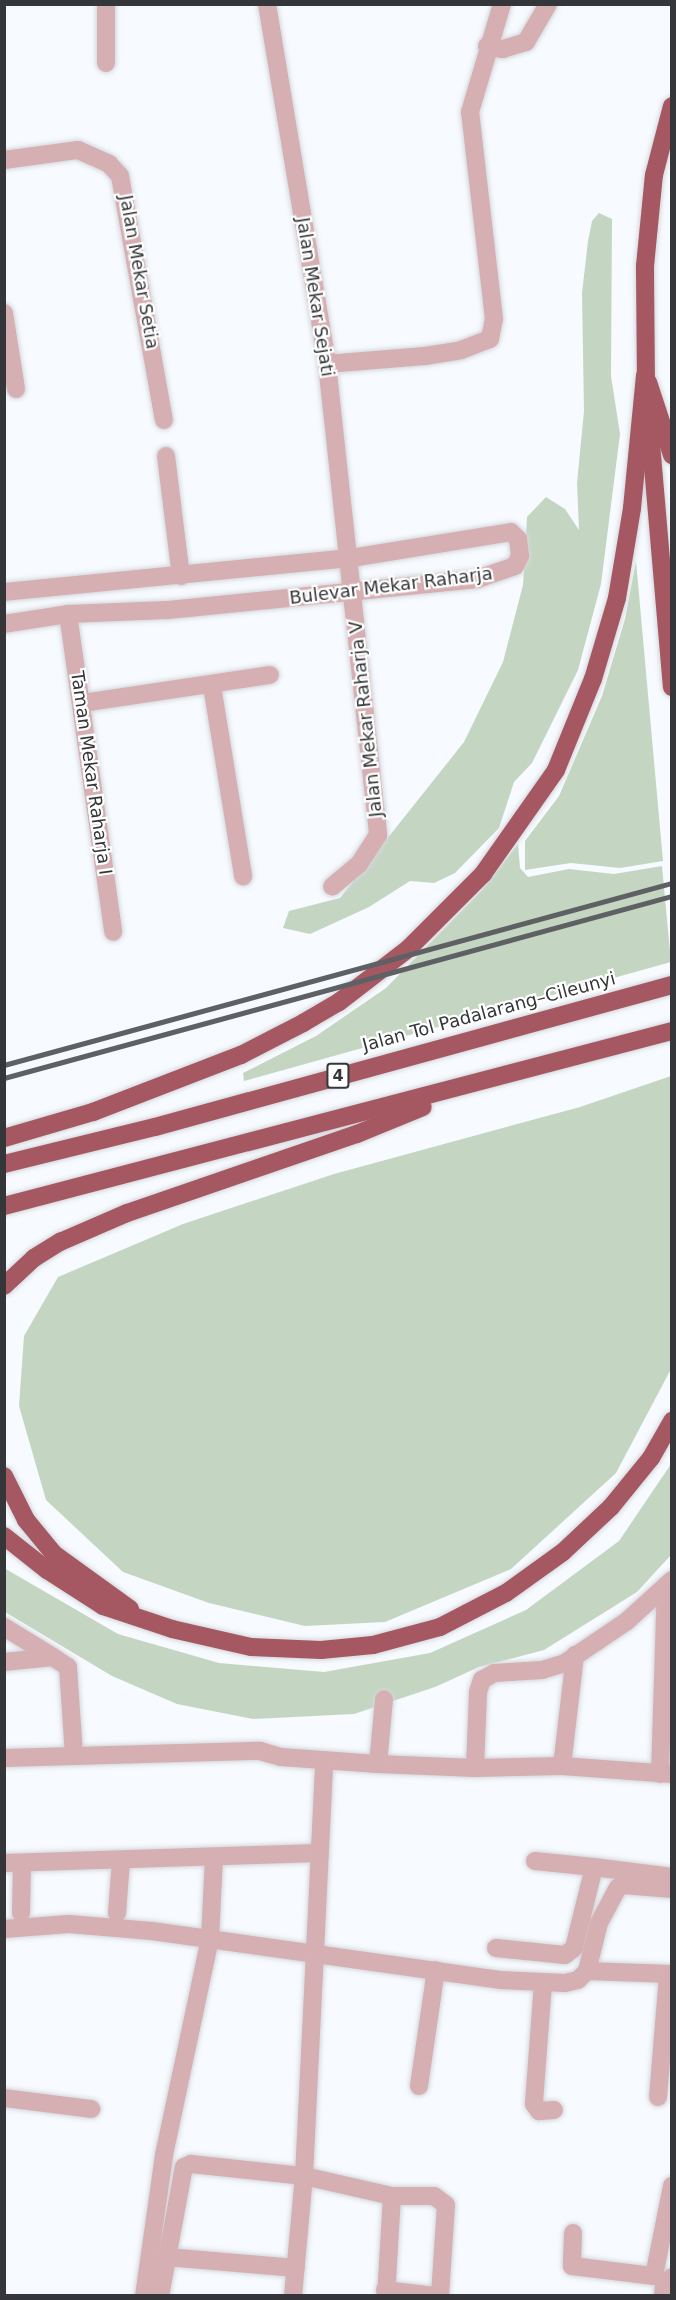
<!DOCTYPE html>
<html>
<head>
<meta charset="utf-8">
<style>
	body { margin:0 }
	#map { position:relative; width:676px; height:2300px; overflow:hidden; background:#f7fafe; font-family:"DejaVu Sans",sans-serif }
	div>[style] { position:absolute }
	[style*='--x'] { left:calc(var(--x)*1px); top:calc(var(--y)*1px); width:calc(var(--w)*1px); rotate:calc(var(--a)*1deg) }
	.green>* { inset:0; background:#c4d6c2 }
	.roads { filter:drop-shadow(0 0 2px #d4d7db) drop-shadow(0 0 2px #d4d7db) }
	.minor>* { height:18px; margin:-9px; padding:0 9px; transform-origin:9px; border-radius:9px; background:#d6afb2 }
	.highway>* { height:18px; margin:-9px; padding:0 9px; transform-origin:9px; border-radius:9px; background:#a55862 }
	.rail>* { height:4.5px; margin:-2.25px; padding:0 2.25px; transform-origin:2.25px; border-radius:2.25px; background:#5e6064 }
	span { translate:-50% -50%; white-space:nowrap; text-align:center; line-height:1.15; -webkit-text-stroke:4.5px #fff; paint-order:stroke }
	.shield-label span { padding:2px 4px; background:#fff; border:2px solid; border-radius:4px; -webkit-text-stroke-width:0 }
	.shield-label { font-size:16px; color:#343639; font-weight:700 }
	.street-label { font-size:18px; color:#343639 }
	.frame { position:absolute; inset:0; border:6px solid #343639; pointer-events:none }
</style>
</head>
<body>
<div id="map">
	<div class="green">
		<div style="clip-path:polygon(599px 213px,612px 219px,611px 376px,620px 434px,601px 584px,578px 670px,532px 763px,514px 782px,499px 828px,455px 873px,434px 883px,410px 881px,369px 907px,310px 934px,283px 928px,289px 911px,340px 898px,464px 742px,503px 662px,523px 585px,527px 517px,546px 497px,565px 509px,579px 530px,577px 483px,584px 411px,582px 293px,588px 241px,592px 221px)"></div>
		<div style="clip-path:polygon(636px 561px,663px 861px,620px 868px,571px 863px,525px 870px,525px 841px,559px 796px,602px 696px,625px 619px)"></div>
		<div style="clip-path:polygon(518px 844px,520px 868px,528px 877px,569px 869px,614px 874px,662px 866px,671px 962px,244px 1081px,243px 1073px,316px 1036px,386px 988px,481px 891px)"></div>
		<div style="clip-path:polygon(671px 1076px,671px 1369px,616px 1473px,511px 1569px,385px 1622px,305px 1626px,209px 1603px,123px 1572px,46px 1500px,19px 1406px,24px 1336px,58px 1277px,183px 1224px,334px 1174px,580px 1107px)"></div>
		<div style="clip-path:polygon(671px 1464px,671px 1555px,637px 1592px,544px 1650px,479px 1667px,435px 1687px,354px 1714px,253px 1719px,177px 1704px,112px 1676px,5px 1612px,4px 1568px,118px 1634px,219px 1663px,324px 1672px,430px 1653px,526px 1610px,619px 1541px)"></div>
	</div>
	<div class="roads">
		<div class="minor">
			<div style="--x:106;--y:4;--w:59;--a:90"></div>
			<div style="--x:267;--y:4;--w:365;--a:80.5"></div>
			<div style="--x:327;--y:364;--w:474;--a:83.8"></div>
			<div style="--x:378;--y:835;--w:35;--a:123"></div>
			<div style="--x:359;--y:864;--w:35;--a:140"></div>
			<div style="--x:487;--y:46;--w:16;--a:11"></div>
			<div style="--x:503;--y:49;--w:24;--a:-17"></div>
			<div style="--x:526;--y:42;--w:44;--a:-59.9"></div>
			<div style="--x:4;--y:160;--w:75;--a:-7.7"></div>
			<div style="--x:78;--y:150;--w:34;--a:24"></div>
			<div style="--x:109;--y:164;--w:16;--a:47"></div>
			<div style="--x:120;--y:176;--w:248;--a:79.8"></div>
			<div style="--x:4;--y:313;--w:77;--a:81"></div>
			<div style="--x:327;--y:364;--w:98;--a:-4.7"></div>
			<div style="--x:425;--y:356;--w:36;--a:-9"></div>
			<div style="--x:461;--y:350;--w:31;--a:-21"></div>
			<div style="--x:490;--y:339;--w:20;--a:-79"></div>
			<div style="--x:494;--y:319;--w:208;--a:-96.6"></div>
			<div style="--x:470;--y:112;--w:113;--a:-73.5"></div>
			<div style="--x:166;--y:456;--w:121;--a:82.9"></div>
			<div style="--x:4;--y:592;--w:349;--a:-5.6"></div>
			<div style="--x:351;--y:558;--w:162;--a:-9.2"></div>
			<div style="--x:511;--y:532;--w:10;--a:45"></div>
			<div style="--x:518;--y:539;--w:17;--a:83"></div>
			<div style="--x:520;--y:556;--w:11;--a:117"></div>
			<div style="--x:515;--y:566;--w:39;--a:161"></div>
			<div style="--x:478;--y:579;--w:314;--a:174.3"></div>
			<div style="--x:166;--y:610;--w:98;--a:177.7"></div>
			<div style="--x:68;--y:614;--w:65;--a:171.1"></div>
			<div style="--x:68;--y:614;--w:321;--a:81.9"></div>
			<div style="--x:212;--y:686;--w:193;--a:80.7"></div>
			<div style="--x:82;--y:703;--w:190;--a:-8.5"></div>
			<div style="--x:4;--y:1627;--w:57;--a:31.5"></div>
			<div style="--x:4;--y:1662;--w:49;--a:-5.8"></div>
			<div style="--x:53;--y:1657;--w:18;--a:34"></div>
			<div style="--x:68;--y:1667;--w:87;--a:86.1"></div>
			<div style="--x:4;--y:1758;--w:256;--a:-1.6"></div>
			<div style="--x:260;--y:1751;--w:22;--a:16"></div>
			<div style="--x:281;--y:1757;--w:97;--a:4.1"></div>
			<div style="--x:378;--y:1764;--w:97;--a:2.4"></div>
			<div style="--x:475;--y:1768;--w:87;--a:-1.3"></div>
			<div style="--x:562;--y:1766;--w:110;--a:4.2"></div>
			<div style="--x:378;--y:1764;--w:65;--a:-84.7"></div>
			<div style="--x:562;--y:1766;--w:112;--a:-83.3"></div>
			<div style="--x:475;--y:1768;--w:76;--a:-87.7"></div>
			<div style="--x:478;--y:1692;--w:13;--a:-72"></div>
			<div style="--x:482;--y:1680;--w:14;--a:-30"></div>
			<div style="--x:494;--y:1673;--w:48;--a:-3.6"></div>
			<div style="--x:542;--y:1670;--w:24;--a:-17"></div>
			<div style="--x:565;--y:1663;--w:75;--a:-34.1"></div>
			<div style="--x:627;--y:1621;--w:61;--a:-42.3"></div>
			<div style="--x:660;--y:1774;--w:187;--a:-88.2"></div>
			<div style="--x:535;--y:1861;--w:59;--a:5.8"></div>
			<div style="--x:4;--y:1863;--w:315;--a:-1.8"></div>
			<div style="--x:21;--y:1913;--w:50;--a:-88.9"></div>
			<div style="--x:117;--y:1913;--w:52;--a:-85.6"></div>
			<div style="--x:4;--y:1929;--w:65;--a:-4.4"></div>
			<div style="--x:69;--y:1924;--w:83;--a:4.8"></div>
			<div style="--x:152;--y:1931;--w:351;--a:8"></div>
			<div style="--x:500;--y:1980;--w:65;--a:2.6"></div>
			<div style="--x:565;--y:1983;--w:13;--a:-13"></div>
			<div style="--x:578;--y:1980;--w:13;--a:-45"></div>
			<div style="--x:587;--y:1971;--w:49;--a:-76"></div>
			<div style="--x:599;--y:1923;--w:40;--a:-62"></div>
			<div style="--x:618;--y:1888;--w:6;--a:-31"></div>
			<div style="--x:623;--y:1885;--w:49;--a:4.7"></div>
			<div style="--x:496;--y:1948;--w:69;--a:5.8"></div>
			<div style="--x:565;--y:1955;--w:11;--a:-38"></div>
			<div style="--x:574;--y:1948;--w:83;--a:-76.1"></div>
			<div style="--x:594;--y:1867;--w:79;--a:7.3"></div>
			<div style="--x:587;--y:1971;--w:85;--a:2"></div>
			<div style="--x:543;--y:1983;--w:121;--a:94.3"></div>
			<div style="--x:534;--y:2104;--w:9;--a:54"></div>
			<div style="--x:539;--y:2111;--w:15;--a:-4"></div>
			<div style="--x:419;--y:2086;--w:117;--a:-81.7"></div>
			<div style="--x:658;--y:2097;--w:122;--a:-85.3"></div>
			<div style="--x:4;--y:2098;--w:88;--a:7.2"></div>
			<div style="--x:392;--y:2196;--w:42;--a:0"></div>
			<div style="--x:434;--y:2196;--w:15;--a:37"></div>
			<div style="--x:446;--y:2205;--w:91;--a:93.8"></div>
			<div style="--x:573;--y:2233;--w:33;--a:92"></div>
			<div style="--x:572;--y:2266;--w:83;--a:7"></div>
			<div style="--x:654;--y:2276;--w:92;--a:-78.7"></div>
			<div style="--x:167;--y:2257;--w:129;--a:4.9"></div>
			<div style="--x:385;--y:2290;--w:50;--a:6.8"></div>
			<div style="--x:144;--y:2296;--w:142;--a:-81.9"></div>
			<div style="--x:164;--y:2155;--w:221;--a:-78"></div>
			<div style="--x:210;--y:1939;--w:82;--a:-87.2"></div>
			<div style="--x:160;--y:2296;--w:131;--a:-79.5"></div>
			<div style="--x:184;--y:2167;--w:8;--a:-23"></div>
			<div style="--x:191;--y:2164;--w:114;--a:6.1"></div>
			<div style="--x:304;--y:2176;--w:90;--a:12.8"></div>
			<div style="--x:392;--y:2196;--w:100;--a:93.4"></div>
			<div style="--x:293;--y:2296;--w:121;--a:-84.8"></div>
			<div style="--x:304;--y:2176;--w:416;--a:-87.2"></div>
			<div style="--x:663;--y:2296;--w:11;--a:-85"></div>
			<div style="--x:664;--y:2285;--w:11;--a:-45"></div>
		</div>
		<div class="highway">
			<div style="--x:648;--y:382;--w:77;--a:71.8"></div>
			<div style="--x:646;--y:386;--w:120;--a:-90.5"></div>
			<div style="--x:645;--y:266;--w:91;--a:-84.4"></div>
			<div style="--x:654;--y:175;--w:71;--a:-75.4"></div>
			<div style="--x:649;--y:420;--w:268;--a:85.1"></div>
			<div style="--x:4;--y:1138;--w:93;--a:-16.3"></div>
			<div style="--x:93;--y:1112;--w:159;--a:-21.1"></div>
			<div style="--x:241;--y:1055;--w:70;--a:-27.3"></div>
			<div style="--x:303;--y:1023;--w:42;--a:-30.3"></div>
			<div style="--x:339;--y:1002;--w:88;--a:-37.6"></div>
			<div style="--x:409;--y:948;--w:105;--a:-45"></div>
			<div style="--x:483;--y:874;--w:127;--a:-54.9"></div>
			<div style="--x:556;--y:770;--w:98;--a:-67.9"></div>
			<div style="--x:593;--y:679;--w:84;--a:-73.5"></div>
			<div style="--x:617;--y:598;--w:91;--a:-80.5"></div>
			<div style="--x:632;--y:508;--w:134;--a:-84.4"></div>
			<div style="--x:4;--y:1164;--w:155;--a:-13.8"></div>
			<div style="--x:155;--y:1127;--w:536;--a:-15.36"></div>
			<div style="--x:4;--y:1206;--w:691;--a:-14.68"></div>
			<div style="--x:4;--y:1286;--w:41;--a:-43"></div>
			<div style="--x:34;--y:1258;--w:31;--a:-32"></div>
			<div style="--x:60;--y:1242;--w:73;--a:-23.4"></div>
			<div style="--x:127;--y:1213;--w:243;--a:-19"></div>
			<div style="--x:357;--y:1134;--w:71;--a:-22.2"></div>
			<div style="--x:4;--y:1476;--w:49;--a:63.4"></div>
			<div style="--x:26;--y:1520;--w:44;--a:50.5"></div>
			<div style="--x:54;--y:1554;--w:94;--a:35.9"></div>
			<div style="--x:4;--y:1536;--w:55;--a:38.3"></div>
			<div style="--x:47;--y:1570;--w:67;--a:32.7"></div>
			<div style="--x:103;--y:1606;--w:73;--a:18.4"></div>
			<div style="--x:172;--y:1629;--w:81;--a:12.8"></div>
			<div style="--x:251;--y:1647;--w:70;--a:2.5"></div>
			<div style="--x:321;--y:1650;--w:52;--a:-5.5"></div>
			<div style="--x:373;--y:1645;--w:69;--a:-15"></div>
			<div style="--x:440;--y:1627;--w:74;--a:-27.3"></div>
			<div style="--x:506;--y:1593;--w:70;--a:-35.7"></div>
			<div style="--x:563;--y:1552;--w:66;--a:-43.2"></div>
			<div style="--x:611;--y:1507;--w:63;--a:-50.8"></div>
			<div style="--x:651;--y:1458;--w:43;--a:-60.4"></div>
		</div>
	</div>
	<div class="rail">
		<div style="--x:4;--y:1065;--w:692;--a:-15.24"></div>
		<div style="--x:4;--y:1078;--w:692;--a:-15.24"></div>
	</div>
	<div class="shield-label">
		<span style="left:338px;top:1076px">4</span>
	</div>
	<div class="street-label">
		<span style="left:139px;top:272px;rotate:80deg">Jalan Mekar Setia</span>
		<span style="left:315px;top:297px;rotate:81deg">Jalan Mekar Sejati</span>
		<span style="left:391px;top:586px;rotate:-7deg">Bulevar Mekar Raharja</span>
		<span style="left:366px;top:719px;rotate:-96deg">Jalan Mekar Raharja V</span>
		<span style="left:91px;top:773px;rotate:82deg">Taman Mekar Raharja I</span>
		<span style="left:489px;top:1012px;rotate:-15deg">Jalan Tol Padalarang–Cileunyi</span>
	</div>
	<div class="frame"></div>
</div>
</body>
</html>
